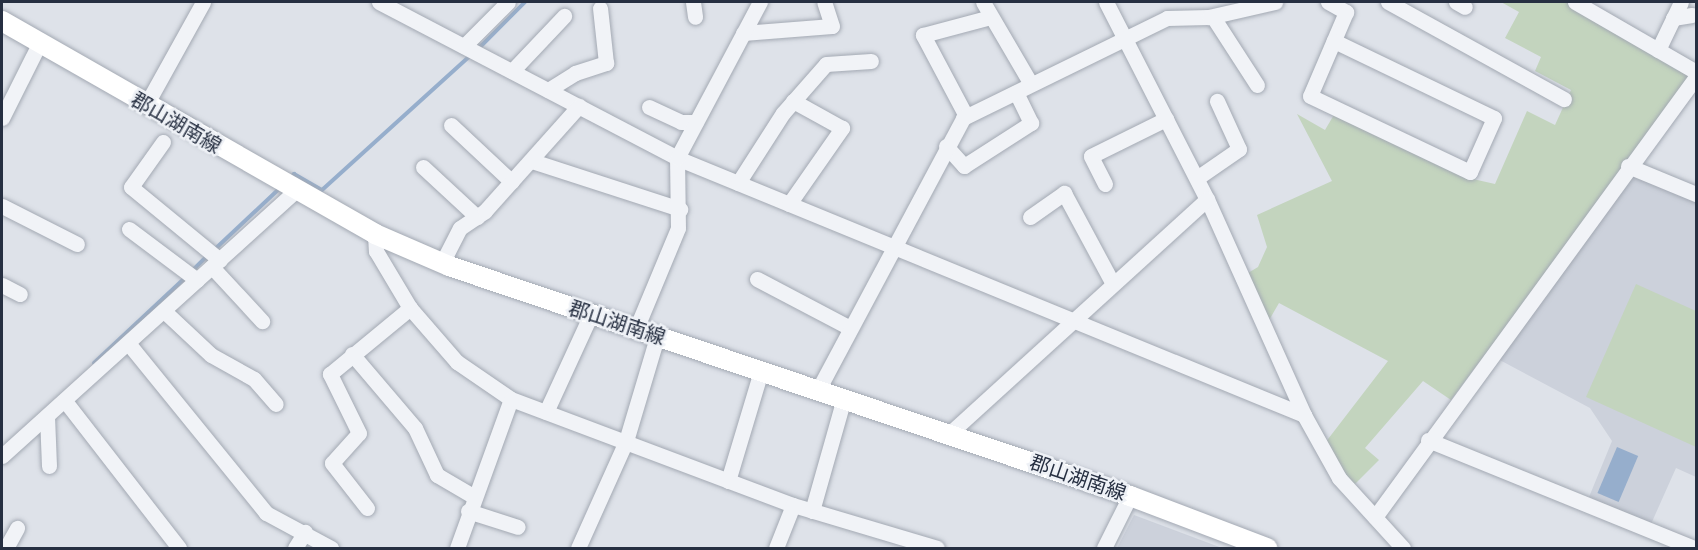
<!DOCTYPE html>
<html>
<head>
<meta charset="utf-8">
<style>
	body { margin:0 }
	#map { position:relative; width:1698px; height:550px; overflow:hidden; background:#dee2e9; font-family:Helvetica,"Noto Sans JP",sans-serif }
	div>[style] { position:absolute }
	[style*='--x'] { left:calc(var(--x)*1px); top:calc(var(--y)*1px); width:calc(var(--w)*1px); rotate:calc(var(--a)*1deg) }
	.built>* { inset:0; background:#ccd1db }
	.green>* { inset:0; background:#c3d4be }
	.water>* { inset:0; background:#96aecc; transform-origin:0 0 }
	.stream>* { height:4px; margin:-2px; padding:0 2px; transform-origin:2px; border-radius:2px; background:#96aecc }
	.roads { filter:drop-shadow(0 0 2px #a3a9b3) drop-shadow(0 0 2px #a3a9b3) }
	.minor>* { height:15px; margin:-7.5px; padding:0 7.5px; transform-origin:7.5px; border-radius:7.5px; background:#f1f3f7 }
	.major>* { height:20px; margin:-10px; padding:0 10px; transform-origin:10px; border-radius:10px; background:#fff }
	span { translate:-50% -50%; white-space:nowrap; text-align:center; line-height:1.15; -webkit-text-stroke:5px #eef1f6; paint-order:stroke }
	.street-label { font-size:20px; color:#262f41 }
	.frame { position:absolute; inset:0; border:3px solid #262f41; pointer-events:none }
</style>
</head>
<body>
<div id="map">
	<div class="built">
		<div style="clip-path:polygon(1633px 175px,1696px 201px,1696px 477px,1676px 468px,1651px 524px,1589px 497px,1612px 441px,1590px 408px,1496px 358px)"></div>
		<div style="clip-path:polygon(1134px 515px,1222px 548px,1117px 548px)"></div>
	</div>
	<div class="green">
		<div style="clip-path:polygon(1501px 2px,1566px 2px,1691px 73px,1691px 79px,1451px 400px,1423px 381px,1365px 448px,1379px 460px,1353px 486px,1325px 443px,1388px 361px,1279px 303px,1268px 322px,1248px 273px,1258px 267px,1267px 247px,1257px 215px,1332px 181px,1297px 114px,1325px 130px,1335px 113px,1473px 179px,1495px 184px,1527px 111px,1555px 125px,1571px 90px,1535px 71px,1541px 57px,1505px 38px,1519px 12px)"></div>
		<div style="clip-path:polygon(1636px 284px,1696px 311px,1696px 447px,1586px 397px)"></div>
	</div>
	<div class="water">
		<div style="left:1617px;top:447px;width:23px;height:50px;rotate:23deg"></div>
	</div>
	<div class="stream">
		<div style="--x:477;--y:50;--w:68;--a:-45"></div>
		<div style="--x:290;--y:178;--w:6;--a:-45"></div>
		<div style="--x:294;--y:174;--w:32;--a:30"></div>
		<div style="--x:322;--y:190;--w:201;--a:-42.2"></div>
		<div style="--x:214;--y:250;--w:92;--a:-43.2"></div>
		<div style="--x:192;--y:271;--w:23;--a:-45"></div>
		<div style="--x:94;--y:363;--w:127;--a:-43.1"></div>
	</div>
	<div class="roads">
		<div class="minor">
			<div style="--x:379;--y:2;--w:336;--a:27.6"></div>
			<div style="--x:677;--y:158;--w:678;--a:22.29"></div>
			<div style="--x:693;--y:2;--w:15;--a:82"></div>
			<div style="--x:983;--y:2;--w:95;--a:59.7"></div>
			<div style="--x:1106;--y:2;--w:221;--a:62.9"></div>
			<div style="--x:1207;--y:199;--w:237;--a:65.8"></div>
			<div style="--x:1304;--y:415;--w:72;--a:60.9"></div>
			<div style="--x:1339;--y:478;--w:95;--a:47.6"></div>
			<div style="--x:1328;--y:2;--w:21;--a:29"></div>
			<div style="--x:1346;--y:12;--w:91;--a:113.2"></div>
			<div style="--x:1310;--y:96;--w:177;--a:25.4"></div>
			<div style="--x:1470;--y:172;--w:59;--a:-66"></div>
			<div style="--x:1494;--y:118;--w:178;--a:-154.3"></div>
			<div style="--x:1388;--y:2;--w:201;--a:28.9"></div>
			<div style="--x:1456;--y:2;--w:10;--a:29"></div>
			<div style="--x:1575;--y:2;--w:140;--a:30"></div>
			<div style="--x:1213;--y:17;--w:81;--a:57.1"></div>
			<div style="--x:1673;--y:18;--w:19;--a:-9"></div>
			<div style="--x:743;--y:33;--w:89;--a:-4.5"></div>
			<div style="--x:832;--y:26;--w:25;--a:-108"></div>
			<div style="--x:464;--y:46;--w:62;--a:-45"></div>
			<div style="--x:1658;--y:50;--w:53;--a:-64.4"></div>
			<div style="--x:512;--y:71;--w:76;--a:-46.6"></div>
			<div style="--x:548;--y:90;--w:32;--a:-32"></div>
			<div style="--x:575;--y:73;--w:33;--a:-18"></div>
			<div style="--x:606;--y:63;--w:55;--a:-96.2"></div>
			<div style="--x:146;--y:105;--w:118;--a:-61"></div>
			<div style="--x:649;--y:107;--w:35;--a:25"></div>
			<div style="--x:681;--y:122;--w:15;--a:0"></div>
			<div style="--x:966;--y:116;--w:92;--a:-118"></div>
			<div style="--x:923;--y:35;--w:69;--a:-15"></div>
			<div style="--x:2;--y:118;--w:83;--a:-63.4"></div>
			<div style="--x:451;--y:125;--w:83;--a:43.1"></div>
			<div style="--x:163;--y:142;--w:55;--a:125.4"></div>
			<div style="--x:131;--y:187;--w:115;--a:39.4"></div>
			<div style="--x:946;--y:146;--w:27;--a:48"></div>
			<div style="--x:964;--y:166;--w:80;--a:-32.7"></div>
			<div style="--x:1031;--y:123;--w:34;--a:-116"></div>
			<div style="--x:532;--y:161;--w:156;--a:18"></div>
			<div style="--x:1628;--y:166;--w:74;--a:22.4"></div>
			<div style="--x:423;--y:167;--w:74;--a:42.8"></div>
			<div style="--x:1197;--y:178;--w:51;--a:-34.6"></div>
			<div style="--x:1239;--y:149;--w:53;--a:-114.6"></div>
			<div style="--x:738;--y:183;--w:83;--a:-57.3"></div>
			<div style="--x:783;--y:113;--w:65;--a:-48.7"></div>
			<div style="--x:826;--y:64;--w:45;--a:-3.8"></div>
			<div style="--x:1105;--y:184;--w:31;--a:-117"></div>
			<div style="--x:1091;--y:156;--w:84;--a:-26.3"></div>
			<div style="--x:789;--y:204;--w:93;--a:-55.1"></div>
			<div style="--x:842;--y:128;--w:56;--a:-151.1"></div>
			<div style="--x:2;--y:206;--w:84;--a:26.9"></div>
			<div style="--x:1030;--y:217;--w:42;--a:-35.2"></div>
			<div style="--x:1064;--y:193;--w:101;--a:61.7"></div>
			<div style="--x:129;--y:229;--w:85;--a:36.9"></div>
			<div style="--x:375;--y:234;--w:17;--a:87"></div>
			<div style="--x:376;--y:251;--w:66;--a:59.2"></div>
			<div style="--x:410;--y:308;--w:72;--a:49"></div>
			<div style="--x:457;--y:362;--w:65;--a:34.4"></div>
			<div style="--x:511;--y:399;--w:301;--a:20.6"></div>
			<div style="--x:793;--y:505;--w:150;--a:16.6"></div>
			<div style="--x:442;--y:263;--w:39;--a:-63"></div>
			<div style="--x:460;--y:228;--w:30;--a:-34"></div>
			<div style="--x:485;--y:211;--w:141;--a:-48.2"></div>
			<div style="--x:212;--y:267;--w:74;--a:47.2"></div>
			<div style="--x:757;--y:279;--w:105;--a:27.8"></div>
			<div style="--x:2;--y:285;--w:20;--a:27"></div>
			<div style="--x:164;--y:311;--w:64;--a:43.1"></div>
			<div style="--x:211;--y:355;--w:49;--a:29.2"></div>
			<div style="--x:254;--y:379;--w:33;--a:49"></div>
			<div style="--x:636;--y:329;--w:109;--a:-67.4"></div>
			<div style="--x:678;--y:228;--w:70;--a:-90.8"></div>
			<div style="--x:677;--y:158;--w:177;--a:-62"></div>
			<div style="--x:128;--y:343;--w:219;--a:50.9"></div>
			<div style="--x:266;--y:513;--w:74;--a:28.3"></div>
			<div style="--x:352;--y:354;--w:97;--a:49.6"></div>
			<div style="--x:415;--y:428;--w:52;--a:64.9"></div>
			<div style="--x:437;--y:475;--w:42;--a:30.3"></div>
			<div style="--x:818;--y:390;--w:308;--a:-61.9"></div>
			<div style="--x:963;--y:118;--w:227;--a:-26.1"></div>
			<div style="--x:1167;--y:18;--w:42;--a:-1.4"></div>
			<div style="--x:1209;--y:17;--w:68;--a:-12.8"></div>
			<div style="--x:65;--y:401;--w:186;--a:52.2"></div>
			<div style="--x:546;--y:412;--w:108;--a:-65.3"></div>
			<div style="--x:47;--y:416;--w:50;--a:87.7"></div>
			<div style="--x:949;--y:434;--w:349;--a:-42.3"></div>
			<div style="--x:1428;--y:440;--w:287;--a:22.1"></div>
			<div style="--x:2;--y:456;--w:396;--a:-42.1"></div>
			<div style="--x:728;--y:481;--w:115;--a:-73.3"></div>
			<div style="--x:367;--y:508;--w:57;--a:-127.9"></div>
			<div style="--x:332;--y:463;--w:40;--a:-48"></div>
			<div style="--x:359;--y:433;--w:66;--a:-116.2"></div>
			<div style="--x:330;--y:374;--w:104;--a:-39.5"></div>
			<div style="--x:468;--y:511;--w:52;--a:17.7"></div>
			<div style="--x:812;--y:511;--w:117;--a:-74.2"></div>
			<div style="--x:1375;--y:517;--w:545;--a:-53.89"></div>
			<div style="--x:6;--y:548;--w:23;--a:-61"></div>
			<div style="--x:295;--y:548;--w:19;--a:-58"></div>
			<div style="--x:457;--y:548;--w:158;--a:-70.1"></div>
			<div style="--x:578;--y:548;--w:117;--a:-65.8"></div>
			<div style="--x:626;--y:441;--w:109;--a:-73.4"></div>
			<div style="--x:776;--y:548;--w:46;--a:-68.4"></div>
			<div style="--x:1104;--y:548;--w:58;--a:-63.4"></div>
		</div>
		<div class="major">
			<div style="--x:2;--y:21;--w:430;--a:29.7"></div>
			<div style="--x:375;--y:234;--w:81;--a:23.4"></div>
			<div style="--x:449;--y:266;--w:719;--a:18.66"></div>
			<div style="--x:1130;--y:496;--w:147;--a:20.8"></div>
		</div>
	</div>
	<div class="street-label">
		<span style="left:176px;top:123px;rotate:30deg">郡山湖南線</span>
		<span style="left:617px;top:323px;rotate:18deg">郡山湖南線</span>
		<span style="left:1078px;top:478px;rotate:19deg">郡山湖南線</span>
	</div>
	<div class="frame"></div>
</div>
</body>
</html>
